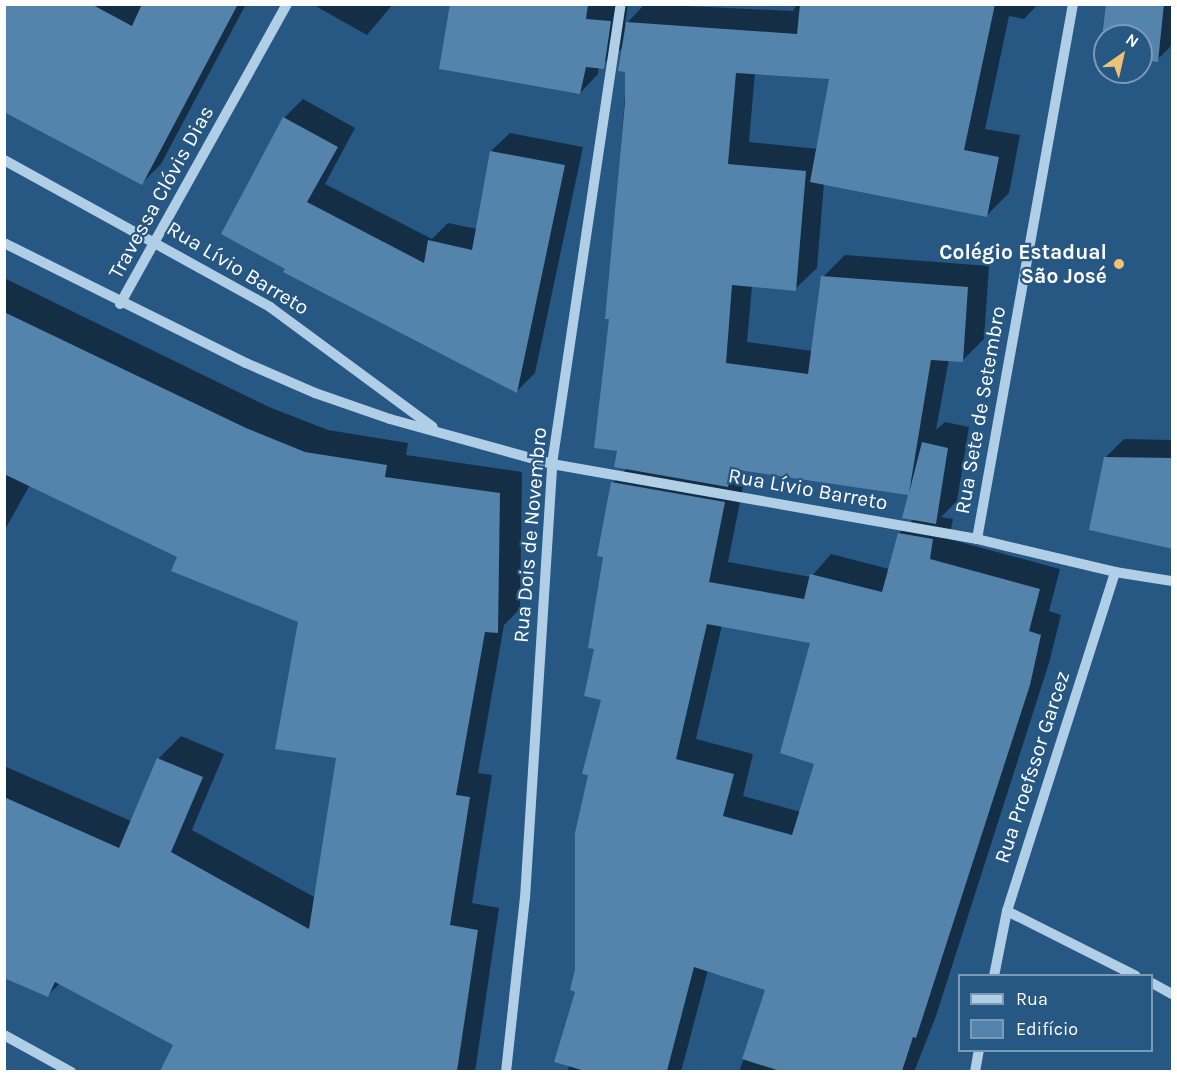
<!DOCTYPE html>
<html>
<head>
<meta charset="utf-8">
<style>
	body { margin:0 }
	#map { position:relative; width:1177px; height:1076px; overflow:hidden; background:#275783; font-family:Karla,sans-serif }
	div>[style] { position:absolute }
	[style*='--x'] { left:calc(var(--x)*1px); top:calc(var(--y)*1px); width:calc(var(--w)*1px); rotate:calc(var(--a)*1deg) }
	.shadow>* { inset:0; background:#0007 }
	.building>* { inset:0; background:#5483ac }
	.minor>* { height:10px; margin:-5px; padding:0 5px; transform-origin:5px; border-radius:5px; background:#b1cee7 }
	.dots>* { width:16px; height:16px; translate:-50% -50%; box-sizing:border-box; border:3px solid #275783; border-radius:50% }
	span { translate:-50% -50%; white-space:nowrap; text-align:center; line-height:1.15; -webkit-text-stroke:4.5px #275783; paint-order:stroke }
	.street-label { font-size:21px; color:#fff }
	.poi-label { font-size:21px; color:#fff; font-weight:700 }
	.right { translate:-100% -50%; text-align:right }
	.frame { position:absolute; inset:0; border:6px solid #fff; pointer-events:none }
	.legend { position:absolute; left:958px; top:974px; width:195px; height:78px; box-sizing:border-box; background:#275783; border:2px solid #7d9ab5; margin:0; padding:8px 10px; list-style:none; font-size:18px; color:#fff }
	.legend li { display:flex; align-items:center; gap:12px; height:30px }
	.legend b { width:30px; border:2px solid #7d9ab5 }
	.north { position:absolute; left:1093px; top:24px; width:60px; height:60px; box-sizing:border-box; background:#275783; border:2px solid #7d9ab5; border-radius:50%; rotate:34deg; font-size:16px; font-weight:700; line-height:24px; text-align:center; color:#fff }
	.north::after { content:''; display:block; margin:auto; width:21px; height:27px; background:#efc277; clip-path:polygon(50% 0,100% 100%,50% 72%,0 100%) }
</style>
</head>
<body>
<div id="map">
	<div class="shadow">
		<div style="clip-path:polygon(4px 4px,246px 4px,161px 164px,142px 183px)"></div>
		<div style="clip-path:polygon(312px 4px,393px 4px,367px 35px)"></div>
		<div style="clip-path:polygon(evenodd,452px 4px,628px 4px,625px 25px,645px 4px,793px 11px,797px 4px,1038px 4px,1024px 19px,1009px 16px,985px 129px,1020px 135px,1009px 193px,987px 215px,824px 183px,817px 268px,795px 289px,752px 286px,747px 342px,812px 351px,823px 277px,845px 255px,989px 266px,984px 339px,963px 360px,949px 359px,936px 430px,945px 422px,969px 427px,957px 501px,941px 517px,953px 519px,949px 539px,1060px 569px,1049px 611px,1061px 615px,1049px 663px,936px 1016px,914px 1072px,739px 1072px,767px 989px,708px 970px,681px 1072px,568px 1072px,577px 990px,590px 774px,603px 699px,596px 648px,604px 556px,613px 483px,627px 468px,619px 450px,611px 318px,607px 317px,627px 71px,624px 47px,599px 67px,598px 74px,580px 93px,452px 4px,755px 72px,831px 78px,818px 149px,749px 142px,755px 72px,452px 4px,744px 469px,910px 494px,914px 519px,899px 533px,889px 569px,831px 554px,811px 577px,728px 562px,744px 482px,733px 480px,744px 469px,452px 4px,722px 625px,811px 641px,816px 763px,801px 812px,743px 796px,753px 754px,696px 739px,722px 625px)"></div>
		<div style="clip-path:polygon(1108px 4px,1172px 4px,1172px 45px,1157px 60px,1141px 58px,1141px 36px,1105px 36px,1105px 53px,1101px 53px)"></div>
		<div style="clip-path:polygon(303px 99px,355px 128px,325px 184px,432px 239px,448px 223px,477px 229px,491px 151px,510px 133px,583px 147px,535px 373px,517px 391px,223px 233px,284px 118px)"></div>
		<div style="clip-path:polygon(4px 278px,269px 407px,328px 430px,408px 443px,406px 455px,522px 472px,520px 609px,504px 625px,478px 773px,492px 775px,472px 903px,499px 908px,475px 1072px,187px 1072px,167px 1061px,175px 1045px,60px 983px,48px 995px,4px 975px,4px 766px,131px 821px,159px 758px,181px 736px,224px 754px,192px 830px,316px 898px,338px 756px,299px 621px,179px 556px,30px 485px,4px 531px)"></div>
		<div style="clip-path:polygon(1124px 439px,1172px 440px,1172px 548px,1105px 458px)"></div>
	</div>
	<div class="building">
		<div style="clip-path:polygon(4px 4px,91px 4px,132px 26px,142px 4px,238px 4px,142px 185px,4px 112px)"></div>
		<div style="clip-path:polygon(450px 4px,588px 4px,586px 19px,611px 21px,604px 69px,586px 67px,580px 94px,439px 69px)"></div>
		<div style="clip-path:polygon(800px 4px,995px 4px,964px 150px,999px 157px,987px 217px,810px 182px,829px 79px,736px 73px,728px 164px,806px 171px,796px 291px,732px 285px,726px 363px,808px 374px,821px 276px,968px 287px,963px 362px,931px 360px,909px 493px,922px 442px,948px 448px,936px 524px,902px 518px,908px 495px,732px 469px,728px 487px,614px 467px,617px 451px,594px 448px,609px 319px,605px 319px,625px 102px,625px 72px,618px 71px,626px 22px,797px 34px)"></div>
		<div style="clip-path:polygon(1106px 4px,1164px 4px,1158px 62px,1141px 60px,1141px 36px,1105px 36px,1105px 55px,1100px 54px)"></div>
		<div style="clip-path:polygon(283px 117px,338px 147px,307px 202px,424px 263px,428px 240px,472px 250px,490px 151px,565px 165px,517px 393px,283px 272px,285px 269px,221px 234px)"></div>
		<div style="clip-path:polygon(4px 312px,246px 428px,305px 452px,387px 465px,385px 477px,500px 493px,498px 633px,485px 632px,456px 795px,470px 797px,450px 925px,478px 930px,457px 1071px,160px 1071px,173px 1045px,55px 982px,48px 997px,4px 978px,4px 797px,119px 848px,157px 758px,203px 777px,171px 852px,309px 929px,336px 758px,275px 749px,298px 622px,171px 571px,177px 557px,4px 474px)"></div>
		<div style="clip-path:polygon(1104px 457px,1173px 458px,1173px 549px,1089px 530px)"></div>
		<div style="clip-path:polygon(evenodd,611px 482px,725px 502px,709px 582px,804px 599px,810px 574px,882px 592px,898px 533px,933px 539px,930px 559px,1040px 589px,1029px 631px,1041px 635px,1030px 685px,916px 1038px,913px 1037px,902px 1071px,780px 1071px,742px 1059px,765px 990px,694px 967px,667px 1071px,585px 1071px,554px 1062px,575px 992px,570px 990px,575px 970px,575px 833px,588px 775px,582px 774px,601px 700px,584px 696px,594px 649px,588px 648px,603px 557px,597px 556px,611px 482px,707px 624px,810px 643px,780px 753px,814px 764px,792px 835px,723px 816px,734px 774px,676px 759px,707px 624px)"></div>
	</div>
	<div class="minor">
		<div style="--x:4;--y:160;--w:304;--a:28.9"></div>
		<div style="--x:270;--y:307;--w:202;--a:36.4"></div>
		<div style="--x:4;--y:243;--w:270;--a:26.4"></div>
		<div style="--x:246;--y:363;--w:75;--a:23.5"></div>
		<div style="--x:315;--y:393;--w:79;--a:19.1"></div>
		<div style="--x:390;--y:419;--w:168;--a:15.5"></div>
		<div style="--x:552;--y:464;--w:432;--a:10"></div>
		<div style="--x:977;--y:539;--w:142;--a:13.4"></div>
		<div style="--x:1115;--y:572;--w:58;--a:9"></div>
		<div style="--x:120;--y:304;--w:343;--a:-60.9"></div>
		<div style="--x:977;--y:539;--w:544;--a:-79.83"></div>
		<div style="--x:1007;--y:911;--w:144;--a:26.7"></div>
		<div style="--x:994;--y:976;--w:66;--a:-78.7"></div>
		<div style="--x:1007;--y:911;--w:356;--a:-72.3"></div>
		<div style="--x:1152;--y:983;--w:23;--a:29"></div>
		<div style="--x:4;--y:1035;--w:77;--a:28.9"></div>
		<div style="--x:506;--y:1072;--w:175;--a:-83.8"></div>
		<div style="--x:525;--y:898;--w:435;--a:-86.4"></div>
		<div style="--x:552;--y:464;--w:465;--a:-81.5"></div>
		<div style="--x:975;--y:1072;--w:22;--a:-80"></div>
	</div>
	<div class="dots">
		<div style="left:1119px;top:264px;background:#efc277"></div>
	</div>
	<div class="street-label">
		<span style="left:161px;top:192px;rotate:-61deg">Travessa Clóvis Dias</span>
		<span style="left:238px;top:268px;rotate:31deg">Rua Lívio Barreto</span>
		<span style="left:980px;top:410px;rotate:-80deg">Rua Sete de Setembro</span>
		<span style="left:808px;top:489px;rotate:10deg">Rua Lívio Barreto</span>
		<span style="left:530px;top:535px;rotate:-85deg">Rua Dois de Novembro</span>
		<span style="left:1032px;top:767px;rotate:-72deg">Rua Proefssor Garcez</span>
	</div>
	<div class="poi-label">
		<span class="right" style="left:1107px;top:264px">Colégio Estadual<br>São José</span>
	</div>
	<div class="frame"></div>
	<ul class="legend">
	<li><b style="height:8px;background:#b1cee7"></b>Rua</li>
	<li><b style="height:16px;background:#5483ac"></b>Edifício</li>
	</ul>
	<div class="north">N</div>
</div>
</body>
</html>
